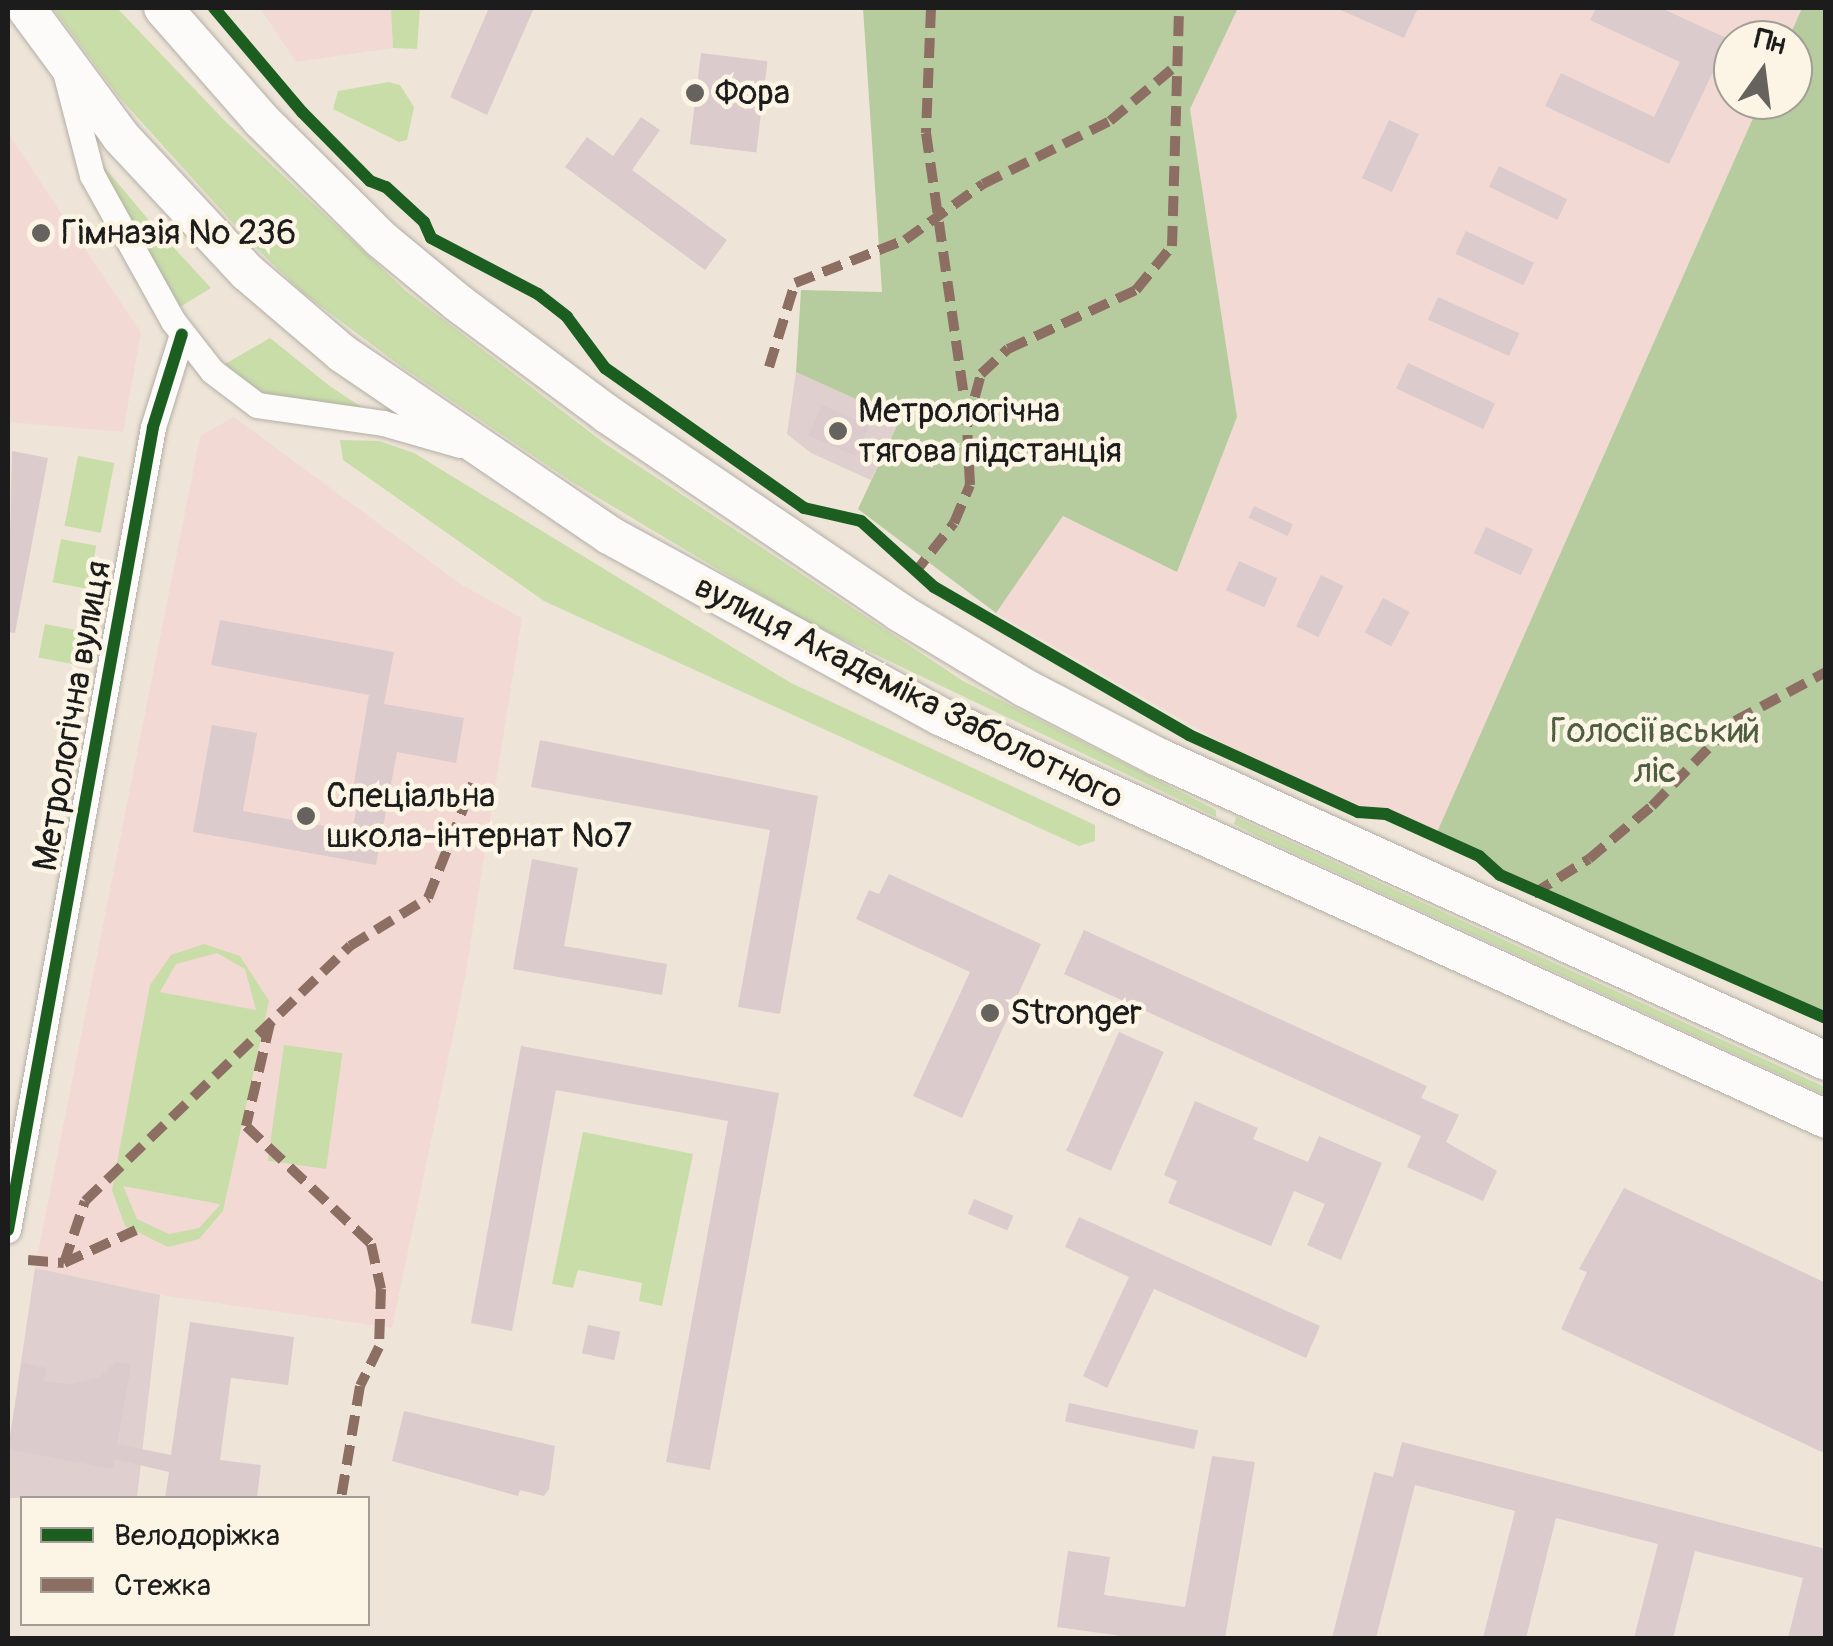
<!DOCTYPE html>
<html>
<head>
<meta charset="utf-8">
<style>
	body { margin:0 }
	#map { position:relative; width:1833px; height:1646px; overflow:hidden; background:#eee5d8; font-family:Pangolin,sans-serif }
	div>[style] { position:absolute }
	[style*='--x'] { left:calc(var(--x)*1px); top:calc(var(--y)*1px); width:calc(var(--w)*1px); rotate:calc(var(--a)*1deg) }
	.built>* { inset:0; background:#f3d9d4 }
	.industrial>* { inset:0; background:#dfcfce }
	.green>* { inset:0; background:#c9dda9; transform-origin:0 0 }
	.forest>* { inset:0; background:#b6cc9f }
	.building>* { inset:0; background:#dbcbcc; transform-origin:0 0 }
	.roads { filter:drop-shadow(0 0 2px #b4aea6) drop-shadow(0 0 2px #b4aea6) }
	.minor>* { height:25px; margin:-12.5px; padding:0 12.5px; transform-origin:12.5px; border-radius:12.5px; background:#fcfbf9 }
	.highway>* { height:38px; margin:-19px; padding:0 19px; transform-origin:19px; border-radius:19px; background:#fcfbf9 }
	.quiet>* { height:10px; margin-top:-5px; transform-origin:0; background:repeating-linear-gradient(90deg,#8d6e63 0 20px,transparent 0 30px) }
	.cycleway>* { height:12px; margin:-6px; padding:0 6px; transform-origin:6px; border-radius:6px; background:#1b5e20 }
	.dots>* { width:28px; height:28px; translate:-50% -50%; box-sizing:border-box; border:5px solid #fcf5e5; border-radius:50% }
	span { translate:-50% -50%; white-space:nowrap; text-align:center; line-height:1.15; -webkit-text-stroke:9px #fcf5e5; paint-order:stroke }
	.poi-label { font-size:35px; color:#1c1c1c }
	.left { translate:0 -50%; text-align:left }
	.street-label { font-size:35px; color:#1c1c1c }
	.park-label { font-size:35px; color:#4e5d40 }
	.frame { position:absolute; inset:0; border:10px solid #1c1c1c; pointer-events:none }
	.legend { position:absolute; left:20px; top:1496px; width:350px; height:130px; box-sizing:border-box; background:#fcf5e5; border:2px solid #a29e95; margin:0; padding:12px 18px; list-style:none; font-size:30px; color:#1c1c1c }
	.legend li { display:flex; align-items:center; gap:20px; height:50px }
	.legend b { width:50px; border:2px solid #a29e95 }
	.north { position:absolute; left:1713px; top:20px; width:100px; height:100px; box-sizing:border-box; background:#fcf5e5; border:2px solid #a29e95; border-radius:50%; rotate:14deg; font-size:28px; font-weight:700; line-height:40px; text-align:center; color:#1c1c1c }
	.north::after { content:''; display:block; margin:auto; width:35px; height:45px; background:#66625e; clip-path:polygon(50% 0,100% 100%,50% 72%,0 100%) }
</style>
</head>
<body>
<div id="map">
	<div class="built">
		<div style="clip-path:polygon(260px 8px,391px 8px,393px 48px,296px 62px)"></div>
		<div style="clip-path:polygon(1238px 8px,1802px 8px,1788px 40px,1733px 40px,1733px 100px,1761px 100px,1434px 839px,1231px 748px,996px 613px,1063px 516px,1177px 572px,1237px 417px,1190px 109px)"></div>
		<div style="clip-path:polygon(8px 133px,141px 333px,123px 432px,8px 422px)"></div>
		<div style="clip-path:polygon(234px 417px,462px 585px,522px 618px,465px 978px,392px 1328px,160px 1295px,35px 1268px,200px 436px)"></div>
	</div>
	<div class="industrial">
		<div style="clip-path:polygon(796px 372px,900px 419px,871px 480px,811px 453px,787px 434px)"></div>
		<div style="clip-path:polygon(35px 1268px,160px 1295px,137px 1498px,8px 1498px,8px 1450px)"></div>
	</div>
	<div class="green">
		<div style="clip-path:polygon(53px 8px,117px 8px,224px 120px,406px 291px,604px 443px,963px 681px,1216px 810px,1216px 817px,801px 619px,572px 482px,402px 367px,303px 293px,251px 243px,119px 97px)"></div>
		<div style="clip-path:polygon(391px 8px,420px 8px,417px 49px,393px 48px)"></div>
		<div style="clip-path:polygon(389px 82px,400px 85px,414px 107px,407px 140px,399px 142px,333px 109px,338px 91px)"></div>
		<div style="clip-path:polygon(96px 157px,152px 224px,211px 288px,180px 307px)"></div>
		<div style="clip-path:polygon(270px 338px,331px 387px,369px 412px,268px 397px,225px 364px)"></div>
		<div style="clip-path:polygon(340px 440px,379px 441px,414px 453px,791px 683px,1095px 825px,1095px 841px,1079px 846px,544px 601px,343px 460px)"></div>
		<div style="left:78px;top:456px;width:37px;height:71px;rotate:11deg"></div>
		<div style="left:61px;top:539px;width:36px;height:44px;rotate:11deg"></div>
		<div style="left:45px;top:624px;width:37px;height:34px;rotate:11deg"></div>
		<div style="clip-path:polygon(1236px 817px,1825px 1087px,1825px 1095px,1257px 836px,1234px 824px)"></div>
		<div style="clip-path:polygon(evenodd,204px 944px,240px 956px,269px 1001px,223px 1211px,199px 1239px,168px 1247px,125px 1226px,112px 1190px,150px 985px,171px 955px,204px 944px,217px 953px,245px 969px,256px 1010px,160px 992px,176px 964px,217px 953px,204px 944px,123px 1186px,219px 1204px,220px 1205px,199px 1228px,169px 1234px,137px 1219px,123px 1186px)"></div>
		<div style="left:284px;top:1045px;width:59px;height:117px;rotate:8deg"></div>
		<div style="clip-path:polygon(583px 1132px,693px 1154px,662px 1306px,639px 1301px,642px 1283px,578px 1270px,573px 1288px,552px 1284px)"></div>
	</div>
	<div class="forest">
		<div style="clip-path:polygon(863px 8px,1238px 8px,1190px 109px,1237px 417px,1177px 572px,1063px 516px,996px 613px,858px 509px,900px 419px,796px 372px,801px 290px,882px 292px)"></div>
		<div style="clip-path:polygon(1802px 8px,1826px 8px,1825px 1012px,1434px 839px,1761px 100px,1793px 100px,1793px 40px,1788px 40px)"></div>
	</div>
	<div class="building">
		<div style="clip-path:polygon(489px 8px,534px 8px,487px 115px,450px 97px)"></div>
		<div style="clip-path:polygon(1336px 8px,1418px 8px,1404px 38px)"></div>
		<div style="clip-path:polygon(1596px 8px,1661px 8px,1733px 41px,1733px 84px,1712px 74px,1669px 164px,1545px 106px,1561px 73px,1654px 117px,1680px 62px,1590px 20px)"></div>
		<div style="left:701px;top:53px;width:67px;height:92px;rotate:7deg"></div>
		<div style="clip-path:polygon(641px 117px,660px 130px,632px 170px,727px 240px,705px 270px,565px 167px,587px 137px,613px 156px)"></div>
		<div style="left:1389px;top:120px;width:33px;height:64px;rotate:25deg"></div>
		<div style="left:1499px;top:166px;width:76px;height:23px;rotate:26deg"></div>
		<div style="left:1466px;top:231px;width:75px;height:25px;rotate:25deg"></div>
		<div style="left:1438px;top:297px;width:89px;height:25px;rotate:24deg"></div>
		<div style="left:1408px;top:363px;width:96px;height:28px;rotate:25deg"></div>
		<div style="left:822px;top:405px;width:51px;height:33px;rotate:24deg"></div>
		<div style="clip-path:polygon(12px 451px,48px 458px,15px 633px,8px 632px)"></div>
		<div style="left:1254px;top:506px;width:43px;height:13px;rotate:25deg"></div>
		<div style="left:1486px;top:527px;width:52px;height:29px;rotate:25deg"></div>
		<div style="left:1239px;top:561px;width:42px;height:32px;rotate:24deg"></div>
		<div style="left:1321px;top:575px;width:25px;height:57px;rotate:26deg"></div>
		<div style="left:1383px;top:598px;width:30px;height:39px;rotate:28deg"></div>
		<div style="clip-path:polygon(220px 620px,394px 652px,384px 704px,464px 718px,456px 763px,397px 752px,376px 865px,193px 832px,212px 725px,257px 733px,243px 811px,352px 831px,358px 801px,351px 800px,369px 695px,211px 665px)"></div>
		<div style="clip-path:polygon(540px 740px,818px 796px,780px 1014px,738px 1007px,770px 830px,531px 787px)"></div>
		<div style="clip-path:polygon(532px 859px,578px 868px,564px 946px,667px 964px,662px 995px,513px 969px)"></div>
		<div style="clip-path:polygon(889px 874px,1041px 944px,962px 1118px,913px 1096px,970px 972px,856px 919px,869px 890px,879px 894px)"></div>
		<div style="clip-path:polygon(1084px 930px,1427px 1086px,1421px 1098px,1459px 1115px,1446px 1142px,1497px 1171px,1483px 1201px,1407px 1167px,1421px 1136px,1064px 974px)"></div>
		<div style="left:1119px;top:1032px;width:49px;height:130px;rotate:24deg"></div>
		<div style="clip-path:polygon(521px 1046px,779px 1093px,710px 1470px,666px 1462px,728px 1121px,556px 1090px,512px 1331px,471px 1323px)"></div>
		<div style="clip-path:polygon(1195px 1101px,1258px 1128px,1253px 1139px,1308px 1162px,1319px 1136px,1382px 1163px,1341px 1260px,1307px 1245px,1325px 1204px,1294px 1191px,1271px 1246px,1168px 1203px,1177px 1181px,1164px 1175px)"></div>
		<div style="clip-path:polygon(1624px 1188px,1826px 1283px,1826px 1454px,1561px 1329px,1587px 1272px,1579px 1269px)"></div>
		<div style="left:974px;top:1199px;width:43px;height:16px;rotate:23deg"></div>
		<div style="clip-path:polygon(1079px 1217px,1320px 1326px,1306px 1358px,1154px 1289px,1107px 1388px,1083px 1376px,1129px 1277px,1065px 1247px)"></div>
		<div style="clip-path:polygon(190px 1322px,294px 1337px,288px 1385px,231px 1378px,220px 1460px,261px 1465px,257px 1498px,165px 1498px,169px 1472px,114px 1459px,113px 1469px,8px 1449px,22px 1363px,46px 1368px,44px 1382px,70px 1384px,98px 1378px,116px 1362px,131px 1365px,117px 1444px,171px 1455px)"></div>
		<div style="left:588px;top:1325px;width:33px;height:29px;rotate:12deg"></div>
		<div style="left:1069px;top:1403px;width:132px;height:19px;rotate:12deg"></div>
		<div style="clip-path:polygon(404px 1411px,555px 1446px,549px 1489px,544px 1496px,520px 1490px,518px 1496px,392px 1461px)"></div>
		<div style="clip-path:polygon(1402px 1442px,1826px 1549px,1826px 1638px,1788px 1638px,1803px 1578px,1695px 1551px,1673px 1638px,1634px 1638px,1658px 1544px,1556px 1518px,1526px 1638px,1483px 1638px,1515px 1511px,1415px 1485px,1376px 1638px,1332px 1638px,1374px 1472px,1393px 1477px)"></div>
		<div style="clip-path:polygon(1212px 1456px,1255px 1462px,1225px 1638px,1136px 1638px,1057px 1627px,1068px 1551px,1110px 1557px,1104px 1595px,1185px 1607px)"></div>
	</div>
	<div class="roads">
		<div class="minor">
			<div style="--x:63;--y:64;--w:115;--a:75.4"></div>
			<div style="--x:92;--y:175;--w:167;--a:61"></div>
			<div style="--x:173;--y:321;--w:63;--a:52"></div>
			<div style="--x:212;--y:371;--w:56;--a:37.1"></div>
			<div style="--x:257;--y:405;--w:127;--a:8.1"></div>
			<div style="--x:383;--y:423;--w:80;--a:15.9"></div>
			<div style="--x:8;--y:1230;--w:816;--a:-79.76"></div>
			<div style="--x:153;--y:427;--w:97;--a:-72.7"></div>
		</div>
		<div class="highway">
			<div style="--x:26;--y:8;--w:160;--a:53.6"></div>
			<div style="--x:121;--y:137;--w:185;--a:47"></div>
			<div style="--x:247;--y:272;--w:126;--a:40.5"></div>
			<div style="--x:343;--y:354;--w:322;--a:34.2"></div>
			<div style="--x:609;--y:535;--w:379;--a:28.7"></div>
			<div style="--x:942;--y:717;--w:971;--a:24.45"></div>
			<div style="--x:163;--y:8;--w:149;--a:48.8"></div>
			<div style="--x:261;--y:120;--w:170;--a:44.8"></div>
			<div style="--x:382;--y:240;--w:97;--a:39.6"></div>
			<div style="--x:457;--y:302;--w:187;--a:36.7"></div>
			<div style="--x:607;--y:414;--w:353;--a:34.1"></div>
			<div style="--x:899;--y:612;--w:147;--a:31.1"></div>
			<div style="--x:1025;--y:688;--w:150;--a:27.4"></div>
			<div style="--x:1158;--y:757;--w:734;--a:24.47"></div>
		</div>
	</div>
	<div class="quiet">
		<div style="--x:931;--y:8;--w:125;--a:92.3"></div>
		<div style="--x:926;--y:133;--w:289;--a:81.8"></div>
		<div style="--x:769;--y:367;--w:88;--a:-72.8"></div>
		<div style="--x:795;--y:283;--w:118;--a:-21.4"></div>
		<div style="--x:905;--y:240;--w:96;--a:-35.7"></div>
		<div style="--x:983;--y:184;--w:142;--a:-26.4"></div>
		<div style="--x:1110;--y:121;--w:90;--a:-40"></div>
		<div style="--x:913;--y:575;--w:66;--a:-51.7"></div>
		<div style="--x:954;--y:523;--w:41;--a:-67.2"></div>
		<div style="--x:970;--y:485;--w:59;--a:-92.9"></div>
		<div style="--x:967;--y:426;--w:54;--a:-74.9"></div>
		<div style="--x:981;--y:374;--w:37;--a:-43"></div>
		<div style="--x:1008;--y:349;--w:141;--a:-24.7"></div>
		<div style="--x:1136;--y:290;--w:57;--a:-50.7"></div>
		<div style="--x:1172;--y:246;--w:238;--a:-88.3"></div>
		<div style="--x:1533;--y:894;--w:66;--a:-32"></div>
		<div style="--x:1589;--y:859;--w:82;--a:-40.1"></div>
		<div style="--x:1652;--y:806;--w:119;--a:-45.7"></div>
		<div style="--x:1735;--y:721;--w:103;--a:-28.3"></div>
		<div style="--x:270;--y:1023;--w:106;--a:103.1"></div>
		<div style="--x:246;--y:1126;--w:172;--a:43.3"></div>
		<div style="--x:371;--y:1244;--w:46;--a:77.5"></div>
		<div style="--x:381;--y:1289;--w:58;--a:92"></div>
		<div style="--x:379;--y:1347;--w:43;--a:116"></div>
		<div style="--x:360;--y:1386;--w:114;--a:99.6"></div>
		<div style="--x:28;--y:1260;--w:36;--a:5"></div>
		<div style="--x:64;--y:1263;--w:79;--a:-24.6"></div>
		<div style="--x:64;--y:1263;--w:65;--a:-71.3"></div>
		<div style="--x:85;--y:1201;--w:368;--a:-43.9"></div>
		<div style="--x:350;--y:946;--w:92;--a:-31.6"></div>
		<div style="--x:428;--y:898;--w:123;--a:-68.5"></div>
	</div>
	<div class="cycleway">
		<div style="--x:214;--y:8;--w:136;--a:49.8"></div>
		<div style="--x:302;--y:112;--w:97;--a:45.4"></div>
		<div style="--x:370;--y:181;--w:17;--a:21"></div>
		<div style="--x:386;--y:187;--w:52;--a:42.6"></div>
		<div style="--x:424;--y:222;--w:17;--a:66"></div>
		<div style="--x:431;--y:238;--w:121;--a:27.6"></div>
		<div style="--x:538;--y:294;--w:37;--a:38"></div>
		<div style="--x:567;--y:317;--w:64;--a:53.3"></div>
		<div style="--x:605;--y:368;--w:243;--a:35.1"></div>
		<div style="--x:804;--y:508;--w:58;--a:12.8"></div>
		<div style="--x:861;--y:521;--w:98;--a:42.1"></div>
		<div style="--x:934;--y:587;--w:295;--a:30.1"></div>
		<div style="--x:1189;--y:735;--w:186;--a:24.5"></div>
		<div style="--x:1358;--y:812;--w:28;--a:4"></div>
		<div style="--x:1386;--y:814;--w:102;--a:24.3"></div>
		<div style="--x:1479;--y:856;--w:28;--a:42"></div>
		<div style="--x:1500;--y:875;--w:356;--a:23.7"></div>
		<div style="--x:8;--y:1230;--w:816;--a:-79.76"></div>
		<div style="--x:153;--y:427;--w:97;--a:-72.7"></div>
	</div>
	<div class="dots">
		<div style="left:695px;top:93px;background:#66625e"></div>
		<div style="left:41px;top:233px;background:#66625e"></div>
		<div style="left:838px;top:431px;background:#66625e"></div>
		<div style="left:306px;top:816px;background:#66625e"></div>
		<div style="left:990px;top:1013px;background:#66625e"></div>
	</div>
	<div class="poi-label">
		<span class="left" style="left:715px;top:93px">Фора</span>
		<span class="left" style="left:61px;top:233px">Гімназія № 236</span>
		<span class="left" style="left:858px;top:431px">Метрологічна<br>тягова підстанція</span>
		<span class="left" style="left:326px;top:816px">Спеціальна<br>школа-інтернат №7</span>
		<span class="left" style="left:1010px;top:1013px">Stronger</span>
	</div>
	<div class="street-label">
		<span style="left:909px;top:692px;rotate:27deg">вулиця Академіка Заболотного</span>
		<span style="left:72px;top:716px;rotate:-80deg">Метрологічна вулиця</span>
	</div>
	<div class="park-label">
		<span style="left:1655px;top:751px">Голосіївський<br>ліс</span>
	</div>
	<div class="frame"></div>
	<ul class="legend">
	<li><b style="height:12px;background:#1b5e20"></b>Велодоріжка</li>
	<li><b style="height:12px;background:#8d6e63"></b>Стежка</li>
	</ul>
	<div class="north">Пн</div>
</div>
</body>
</html>
